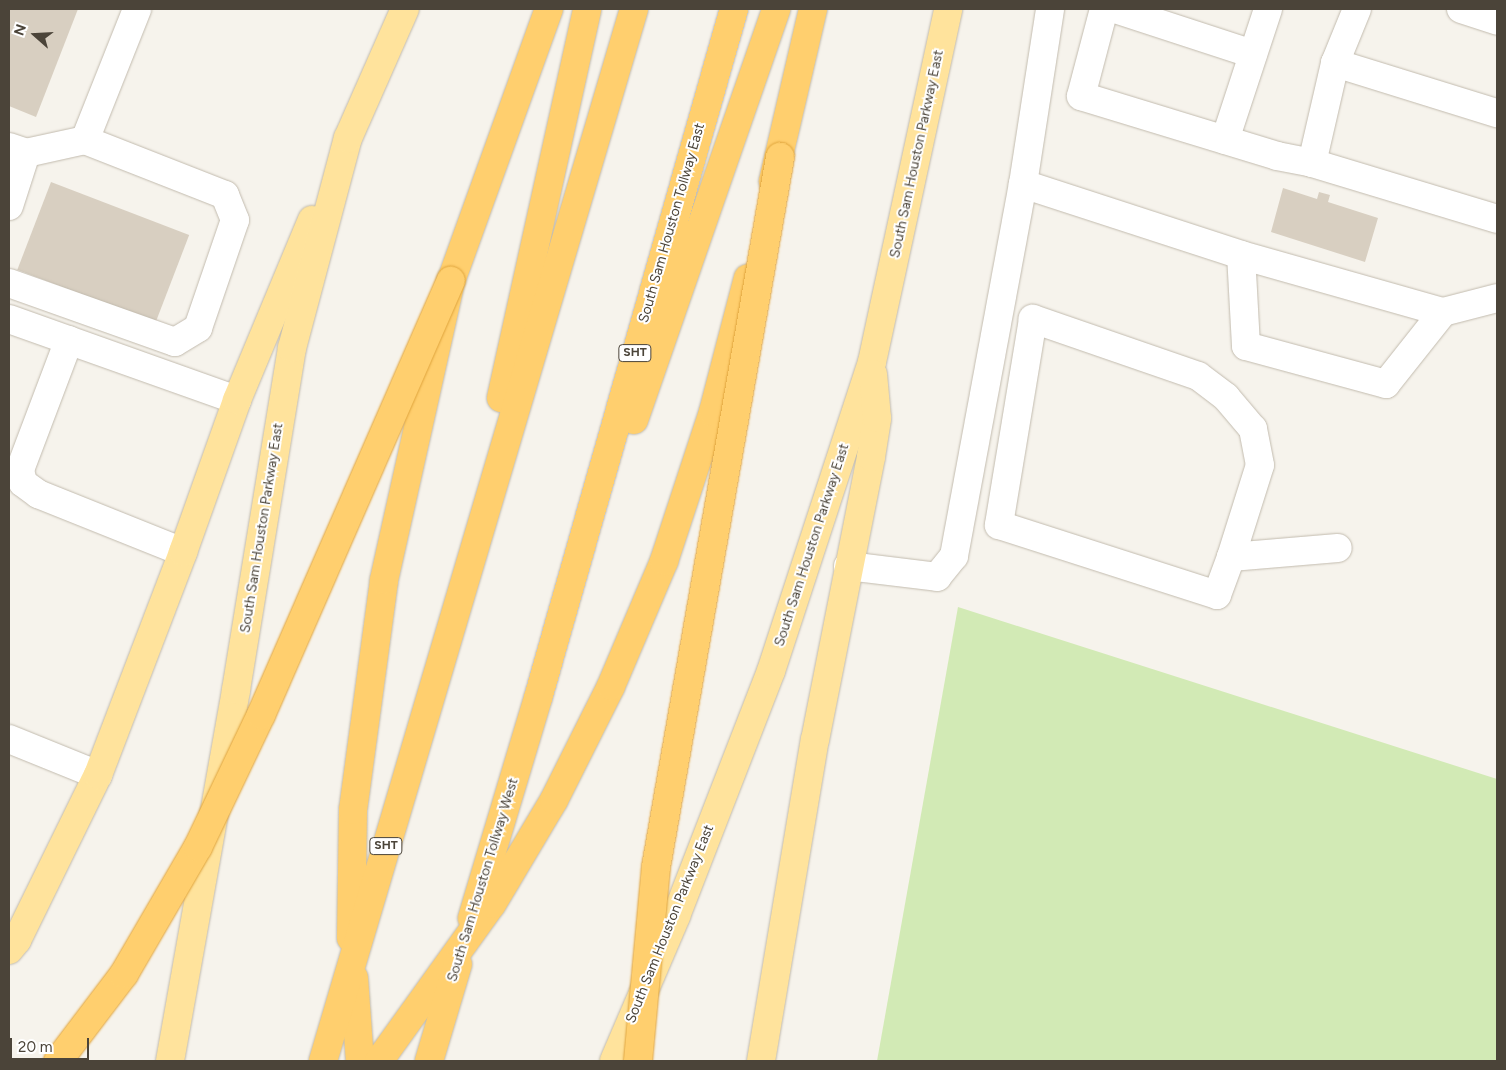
<!DOCTYPE html>
<html>
<head>
<meta charset="utf-8">
<style>
	body { margin:0 }
	#map { position:relative; width:1506px; height:1070px; overflow:hidden; background:#f6f3ec; font-family:Figtree,sans-serif }
	div>[style] { position:absolute }
	[style*='--x'] { left:calc(var(--x)*1px); top:calc(var(--y)*1px); width:calc(var(--w)*1px); rotate:calc(var(--a)*1deg) }
	.green>* { inset:0; background:#d2eab5 }
	.building>* { inset:0; background:#d8cfc1; transform-origin:0 0 }
	.roads { filter:drop-shadow(0 0 1px #c2bbae) drop-shadow(0 0 1px #c2bbae) }
	.minor>* { height:28px; margin:-14px; padding:0 14px; transform-origin:14px; border-radius:14px; background:#fff }
	.major>* { height:28px; margin:-14px; padding:0 14px; transform-origin:14px; border-radius:14px; background:#ffe39c }
	.highway>* { height:28px; margin:-14px; padding:0 14px; transform-origin:14px; border-radius:14px; background:#ffcf6e }
	.bridges { filter:drop-shadow(0 0 1px #e0a43c) drop-shadow(0 0 1px #e0a43c) }
	.highway-bridge>* { height:28px; margin:-14px; padding:0 14px; transform-origin:14px; border-radius:14px; background:#ffcf6e }
	span { translate:-50% -50%; white-space:nowrap; text-align:center; line-height:1.15; -webkit-text-stroke:4px #fff; paint-order:stroke }
	.shield-label span { padding:1px 4px; background:#fff; border:1px solid; border-radius:4px; -webkit-text-stroke-width:0 }
	.shield-label { font-size:12px; color:#4b4439; font-weight:700 }
	.street-label { font-size:14px; color:#4b4439 }
	.frame { position:absolute; inset:0; border:10px solid #4b4439; pointer-events:none }
	.north { position:absolute; left:10px; top:10px; width:50px; height:50px; -webkit-text-stroke:4px #fff; paint-order:stroke; rotate:289deg; font-size:14px; font-weight:700; line-height:20px; text-align:center; color:#4b4439 }
	.north::after { content:''; display:block; margin:auto; width:18px; height:22px; background:#4b4439; clip-path:polygon(50% 0,100% 100%,50% 72%,0 100%) }
	.scale { position:absolute; left:10px; top:1038px; width:79px; height:22px; box-sizing:border-box; border:2px solid #4b4439; border-top:0; padding-left:6px; font-size:15px; line-height:18px; white-space:nowrap; color:#4b4439; -webkit-text-stroke:4px #fff; paint-order:stroke }
</style>
</head>
<body>
<div id="map">
	<div class="green">
		<div style="clip-path:polygon(958px 607px,1497px 779px,1497px 1061px,877px 1061px)"></div>
	</div>
	<div class="building">
		<div style="clip-path:polygon(9px 9px,78px 9px,36px 117px,9px 106px)"></div>
		<div style="left:51px;top:182px;width:148px;height:94px;rotate:21deg"></div>
		<div style="clip-path:polygon(1283px 188px,1317px 199px,1319px 192px,1330px 195px,1328px 202px,1378px 218px,1365px 262px,1271px 232px)"></div>
	</div>
	<div class="roads">
		<div class="minor">
			<div style="--x:1104;--y:9;--w:90;--a:104.8"></div>
			<div style="--x:1081;--y:96;--w:205;--a:17"></div>
			<div style="--x:1277;--y:156;--w:36;--a:11"></div>
			<div style="--x:1312;--y:163;--w:193;--a:16.8"></div>
			<div style="--x:1115;--y:9;--w:145;--a:18.1"></div>
			<div style="--x:1461;--y:9;--w:38;--a:18"></div>
			<div style="--x:1335;--y:63;--w:58;--a:-67.8"></div>
			<div style="--x:1225;--y:140;--w:138;--a:-71.8"></div>
			<div style="--x:9;--y:147;--w:18;--a:19"></div>
			<div style="--x:26;--y:153;--w:60;--a:-12.4"></div>
			<div style="--x:1312;--y:163;--w:103;--a:-77"></div>
			<div style="--x:1335;--y:63;--w:170;--a:17.2"></div>
			<div style="--x:1023;--y:184;--w:229;--a:18"></div>
			<div style="--x:1241;--y:255;--w:210;--a:15.8"></div>
			<div style="--x:1443;--y:312;--w:92;--a:128.4"></div>
			<div style="--x:1386;--y:384;--w:145;--a:-164.8"></div>
			<div style="--x:1246;--y:346;--w:91;--a:-93.1"></div>
			<div style="--x:9;--y:206;--w:56;--a:-72.2"></div>
			<div style="--x:9;--y:283;--w:176;--a:19.6"></div>
			<div style="--x:175;--y:342;--w:27;--a:-31"></div>
			<div style="--x:198;--y:328;--w:114;--a:-71.1"></div>
			<div style="--x:235;--y:220;--w:27;--a:-112"></div>
			<div style="--x:225;--y:195;--w:150;--a:-158.6"></div>
			<div style="--x:85;--y:140;--w:141;--a:-68.3"></div>
			<div style="--x:1443;--y:312;--w:56;--a:-14.5"></div>
			<div style="--x:9;--y:319;--w:242;--a:19.6"></div>
			<div style="--x:69;--y:340;--w:139;--a:110.7"></div>
			<div style="--x:20;--y:470;--w:13;--a:77"></div>
			<div style="--x:23;--y:483;--w:19;--a:36"></div>
			<div style="--x:38;--y:494;--w:156;--a:21.8"></div>
			<div style="--x:1231;--y:557;--w:96;--a:-72.5"></div>
			<div style="--x:1260;--y:465;--w:37;--a:-101"></div>
			<div style="--x:1253;--y:429;--w:42;--a:-130.2"></div>
			<div style="--x:1226;--y:397;--w:35;--a:-143"></div>
			<div style="--x:1198;--y:376;--w:175;--a:-160.9"></div>
			<div style="--x:1033;--y:319;--w:209;--a:99.4"></div>
			<div style="--x:999;--y:525;--w:229;--a:17.8"></div>
			<div style="--x:1217;--y:595;--w:40;--a:-69.8"></div>
			<div style="--x:1231;--y:557;--w:107;--a:-4.8"></div>
			<div style="--x:848;--y:566;--w:90;--a:7"></div>
			<div style="--x:937;--y:577;--w:27;--a:-51"></div>
			<div style="--x:954;--y:556;--w:378;--a:-79.5"></div>
			<div style="--x:1023;--y:184;--w:177;--a:-81.2"></div>
			<div style="--x:9;--y:739;--w:96;--a:22"></div>
		</div>
		<div class="major">
			<div style="--x:9;--y:950;--w:13;--a:-51"></div>
			<div style="--x:17;--y:940;--w:184;--a:-63.9"></div>
			<div style="--x:98;--y:775;--w:239;--a:-69.1"></div>
			<div style="--x:183;--y:552;--w:161;--a:-70.4"></div>
			<div style="--x:237;--y:400;--w:195;--a:-67.4"></div>
			<div style="--x:170;--y:1061;--w:377;--a:-79.9"></div>
			<div style="--x:236;--y:690;--w:347;--a:-80.7"></div>
			<div style="--x:292;--y:348;--w:217;--a:-75.1"></div>
			<div style="--x:348;--y:138;--w:141;--a:-66.2"></div>
			<div style="--x:614;--y:1061;--w:158;--a:-66.8"></div>
			<div style="--x:676;--y:916;--w:263;--a:-68.8"></div>
			<div style="--x:771;--y:671;--w:325;--a:-71.9"></div>
			<div style="--x:872;--y:362;--w:361;--a:-77.8"></div>
			<div style="--x:761;--y:1061;--w:326;--a:-80.5"></div>
			<div style="--x:815;--y:740;--w:288;--a:-78.8"></div>
			<div style="--x:871;--y:457;--w:39;--a:-81"></div>
			<div style="--x:877;--y:418;--w:44;--a:-95.2"></div>
		</div>
		<div class="highway">
			<div style="--x:773;--y:181;--w:177;--a:-76.9"></div>
			<div style="--x:501;--y:398;--w:398;--a:-77.5"></div>
			<div style="--x:634;--y:420;--w:435;--a:-70.9"></div>
			<div style="--x:472;--y:918;--w:230;--a:-73.3"></div>
			<div style="--x:538;--y:698;--w:716;--a:-74.12"></div>
			<div style="--x:351;--y:938;--w:128;--a:-89.1"></div>
			<div style="--x:353;--y:810;--w:232;--a:-82.3"></div>
			<div style="--x:384;--y:580;--w:306;--a:-77.4"></div>
			<div style="--x:451;--y:281;--w:289;--a:-70.2"></div>
			<div style="--x:354;--y:978;--w:83;--a:85.9"></div>
			<div style="--x:323;--y:1061;--w:1097;--a:-73.53"></div>
			<div style="--x:379;--y:1061;--w:193;--a:-54.3"></div>
			<div style="--x:492;--y:904;--w:121;--a:-59.2"></div>
			<div style="--x:554;--y:800;--w:127;--a:-63.4"></div>
			<div style="--x:611;--y:686;--w:136;--a:-67"></div>
			<div style="--x:664;--y:561;--w:157;--a:-71.8"></div>
			<div style="--x:713;--y:412;--w:138;--a:-75.4"></div>
			<div style="--x:429;--y:1061;--w:101;--a:-73.4"></div>
		</div>
	</div>
	<div class="bridges">
		<div class="highway-bridge">
			<div style="--x:58;--y:1061;--w:109;--a:-52.8"></div>
			<div style="--x:124;--y:974;--w:147;--a:-59.8"></div>
			<div style="--x:198;--y:847;--w:146;--a:-64.5"></div>
			<div style="--x:261;--y:715;--w:474;--a:-66.4"></div>
			<div style="--x:638;--y:1061;--w:195;--a:-84.7"></div>
			<div style="--x:656;--y:867;--w:721;--a:-80.09"></div>
		</div>
	</div>
	<div class="shield-label">
		<span style="left:635px;top:353px">SHT</span>
		<span style="left:386px;top:846px">SHT</span>
	</div>
	<div class="street-label">
		<span style="left:917px;top:154px;rotate:-78deg">South Sam Houston Parkway East</span>
		<span style="left:672px;top:223px;rotate:-74deg">South Sam Houston Tollway East</span>
		<span style="left:262px;top:528px;rotate:-81deg">South Sam Houston Parkway East</span>
		<span style="left:812px;top:545px;rotate:-72deg">South Sam Houston Parkway East</span>
		<span style="left:483px;top:880px;rotate:-73deg">South Sam Houston Tollway West</span>
		<span style="left:670px;top:924px;rotate:-68deg">South Sam Houston Parkway East</span>
	</div>
	<div class="frame"></div>
	<div class="north">N</div>
	<div class="scale">20 m</div>
</div>
</body>
</html>
